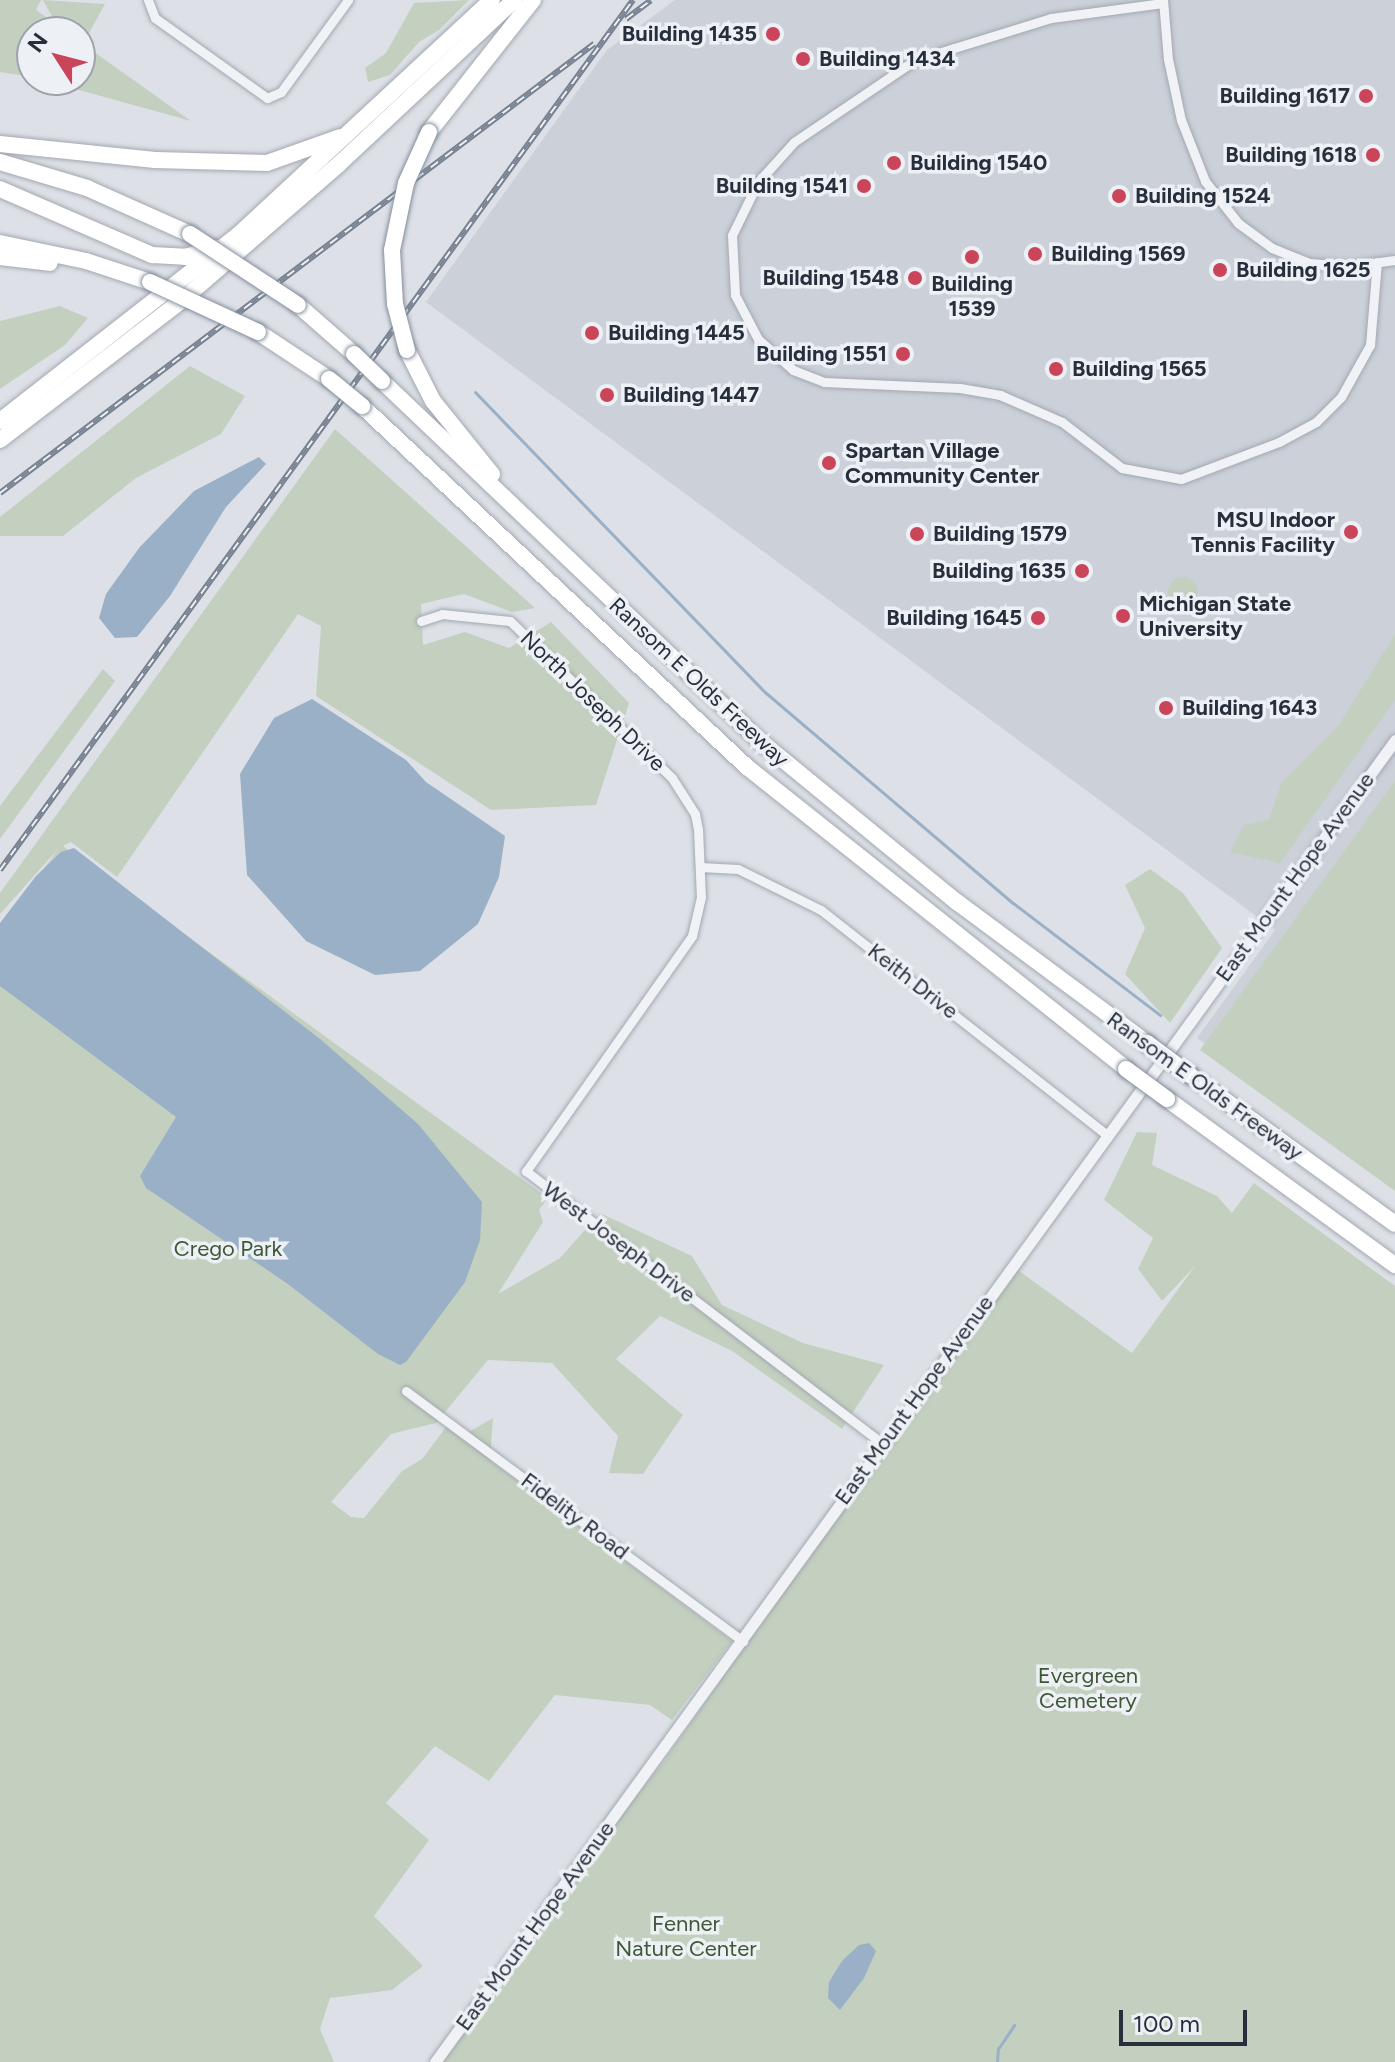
<!DOCTYPE html>
<html>
<head>
<meta charset="utf-8">
<style>
	body { margin:0 }
	#map { position:relative; width:1395px; height:2062px; overflow:hidden; background:#dde1e7; font-family:Figtree,sans-serif }
	div>[style] { position:absolute }
	[style*='--x'] { left:calc(var(--x)*1px); top:calc(var(--y)*1px); width:calc(var(--w)*1px); rotate:calc(var(--a)*1deg) }
	.built>* { inset:0; background:#cbd0d9 }
	.green>* { inset:0; background:#c3d0bf }
	.round { border-radius:50% }
	.water>* { inset:0; background:#99b0c6 }
	.stream>* { height:3px; margin:-1.5px; padding:0 1.5px; transform-origin:1.5px; border-radius:1.5px; background:#99b0c6 }
	.roads { filter:drop-shadow(0 0 2px #a3a8b1) drop-shadow(0 0 2px #a3a8b1) }
	.minor>* { height:9px; margin:-4.5px; padding:0 4.5px; transform-origin:4.5px; border-radius:4.5px; background:#f0f2f5 }
	.tertiary>* { height:11px; margin:-5.5px; padding:0 5.5px; transform-origin:5.5px; border-radius:5.5px; background:#f0f2f5 }
	.motorway>* { height:16px; margin:-8px; padding:0 8px; transform-origin:8px; border-radius:8px; background:#fff }
	.rail>* { height:6px; margin-top:-3px; transform-origin:0; background:repeating-linear-gradient(90deg,#edf0f4 0 9px,#778190 0 18px); box-sizing:border-box; border-block:2px solid #778190 }
	.bridges { filter:drop-shadow(0 0 2px #858f9d) drop-shadow(0 0 2px #858f9d) }
	.motorway-bridge>* { height:16px; margin:-8px; padding:0 8px; transform-origin:8px; border-radius:8px; background:#fff }
	.dots>* { width:22px; height:22px; translate:-50% -50%; box-sizing:border-box; border:4px solid #edf0f4; border-radius:50% }
	span { translate:-50% -50%; white-space:nowrap; text-align:center; line-height:1.15; -webkit-text-stroke:7px #edf0f4; paint-order:stroke }
	.poi-label { font-size:22px; color:#272f3d; font-weight:700 }
	.right { translate:-100% -50%; text-align:right }
	.left { translate:0 -50%; text-align:left }
	.street-label { font-size:22px; color:#272f3d }
	.park-label { font-size:22px; color:#3c5835 }
	.north { position:absolute; left:16px; top:16px; width:80px; height:80px; box-sizing:border-box; background:#edf0f4; border:2px solid #9ea3ab; border-radius:50%; rotate:306deg; font-size:22px; font-weight:700; line-height:32px; text-align:center; color:#272f3d }
	.north::after { content:''; display:block; margin:auto; width:28px; height:36px; background:#ca445a; clip-path:polygon(50% 0,100% 100%,50% 72%,0 100%) }
	.scale { position:absolute; left:1119px; top:2010px; width:128px; height:36px; box-sizing:border-box; border:4px solid #272f3d; border-top:0; padding-left:10px; font-size:24px; line-height:28px; white-space:nowrap; color:#272f3d; -webkit-text-stroke:6px #edf0f4; paint-order:stroke }
</style>
</head>
<body>
<div id="map">
	<div class="built">
		<div style="clip-path:polygon(675px 0,1395px 0,1395px 1183px,1197px 1038px,1275px 930px,426px 302px,607px 50px)"></div>
	</div>
	<div class="green">
		<div style="clip-path:polygon(0 0,41px 0,36px 10px,56px 24px,43px 0,105px 4px,83px 44px,191px 121px,43px 80px,80px 80px,80px 32px,32px 32px,32px 77px,0 72px)"></div>
		<div style="clip-path:polygon(469px 0,439px 30px,419px 42px,390px 75px,368px 82px,365px 68px,386px 53px,414px 3px)"></div>
		<div style="clip-path:polygon(60px 306px,88px 318px,65px 345px,0 389px,0 321px)"></div>
		<div style="clip-path:polygon(190px 366px,245px 396px,221px 434px,136px 478px,63px 536px,0 536px,0 517px)"></div>
		<div style="clip-path:polygon(335px 429px,535px 608px,512px 612px,464px 594px,421px 604px,423px 645px,465px 632px,509px 648px,551px 622px,629px 703px,596px 805px,491px 810px,316px 696px,321px 626px,298px 614px,117px 877px,71px 842px,63px 846px,548px 1198px,539px 1210px,543px 1222px,498px 1294px,560px 1258px,600px 1213px,692px 1256px,722px 1305px,803px 1343px,884px 1365px,842px 1429px,732px 1351px,660px 1316px,616px 1359px,683px 1415px,643px 1474px,609px 1473px,618px 1436px,552px 1363px,488px 1360px,436px 1423px,391px 1434px,331px 1502px,351px 1517px,364px 1518px,402px 1471px,422px 1459px,446px 1427px,460px 1437px,493px 1418px,490px 1460px,732px 1641px,672px 1720px,650px 1705px,555px 1695px,489px 1781px,435px 1746px,386px 1803px,429px 1840px,374px 1916px,423px 1966px,392px 1990px,330px 1998px,320px 2029px,334px 2062px,0 2062px,0 930px,58px 849px,0 914px,0 893px)"></div>
		<div class="round" style="left:1168px;top:577px;width:30px;height:30px"></div>
		<div style="clip-path:polygon(1395px 634px,1395px 700px,1280px 863px,1230px 852px,1244px 825px,1269px 820px,1282px 782px,1339px 725px)"></div>
		<div style="clip-path:polygon(103px 669px,115px 681px,0 839px,0 806px)"></div>
		<div style="clip-path:polygon(1395px 781px,1395px 1191px,1200px 1050px)"></div>
		<div style="clip-path:polygon(1150px 869px,1183px 893px,1222px 948px,1170px 1023px,1125px 974px,1145px 928px,1125px 885px)"></div>
		<div style="clip-path:polygon(1137px 1132px,1157px 1133px,1152px 1165px,1217px 1196px,1232px 1213px,1254px 1183px,1395px 1286px,1395px 2062px,435px 2062px,547px 1907px,664px 1761px,1011px 1265px,1132px 1353px,1195px 1266px,1162px 1301px,1138px 1269px,1153px 1238px,1104px 1200px)"></div>
	</div>
	<div class="water">
		<div style="clip-path:polygon(259px 457px,266px 464px,226px 507px,170px 596px,137px 637px,115px 638px,99px 618px,106px 594px,139px 548px,194px 491px)"></div>
		<div style="clip-path:polygon(312px 699px,406px 760px,426px 782px,505px 836px,499px 877px,478px 924px,420px 971px,375px 975px,306px 941px,247px 875px,240px 774px,274px 718px)"></div>
		<div style="clip-path:polygon(74px 848px,320px 1039px,418px 1124px,482px 1202px,480px 1240px,465px 1282px,406px 1362px,400px 1365px,378px 1354px,288px 1284px,146px 1188px,140px 1176px,176px 1117px,0 986px,0 923px,36px 876px,61px 852px)"></div>
		<div style="clip-path:polygon(869px 1943px,876px 1951px,864px 1978px,840px 2010px,828px 1998px,829px 1982px,842px 1961px,859px 1945px)"></div>
	</div>
	<div class="stream">
		<div style="--x:475;--y:392;--w:419;--a:46"></div>
		<div style="--x:766;--y:693;--w:324;--a:40.4"></div>
		<div style="--x:1013;--y:903;--w:185;--a:37.3"></div>
		<div style="--x:997;--y:2062;--w:13;--a:-86"></div>
		<div style="--x:998;--y:2049;--w:29;--a:-56"></div>
	</div>
	<div class="roads">
		<div class="minor">
			<div style="--x:148;--y:0;--w:19;--a:69"></div>
			<div style="--x:155;--y:18;--w:138;--a:35.5"></div>
			<div style="--x:267;--y:98;--w:15;--a:-23"></div>
			<div style="--x:281;--y:92;--w:114;--a:-53.9"></div>
			<div style="--x:1163;--y:0;--w:59;--a:85.2"></div>
			<div style="--x:1168;--y:59;--w:62;--a:78"></div>
			<div style="--x:1181;--y:120;--w:66;--a:68.5"></div>
			<div style="--x:1205;--y:181;--w:53;--a:51.8"></div>
			<div style="--x:1238;--y:223;--w:42;--a:36.3"></div>
			<div style="--x:1272;--y:248;--w:40;--a:22"></div>
			<div style="--x:1309;--y:263;--w:40;--a:4.3"></div>
			<div style="--x:1349;--y:266;--w:46;--a:-7.4"></div>
			<div style="--x:1163;--y:3;--w:113;--a:172.4"></div>
			<div style="--x:1051;--y:18;--w:142;--a:162.8"></div>
			<div style="--x:915;--y:60;--w:146;--a:145.9"></div>
			<div style="--x:794;--y:142;--w:54;--a:132"></div>
			<div style="--x:758;--y:182;--w:59;--a:116.1"></div>
			<div style="--x:732;--y:235;--w:60;--a:87.1"></div>
			<div style="--x:735;--y:295;--w:50;--a:62.4"></div>
			<div style="--x:758;--y:339;--w:47;--a:41.5"></div>
			<div style="--x:793;--y:370;--w:33;--a:21"></div>
			<div style="--x:824;--y:382;--w:136;--a:2.5"></div>
			<div style="--x:960;--y:388;--w:41;--a:9.9"></div>
			<div style="--x:1000;--y:395;--w:68;--a:23.5"></div>
			<div style="--x:1062;--y:422;--w:76;--a:37.5"></div>
			<div style="--x:1122;--y:468;--w:60;--a:10.6"></div>
			<div style="--x:1181;--y:479;--w:105;--a:-20.7"></div>
			<div style="--x:1279;--y:442;--w:42;--a:-28.4"></div>
			<div style="--x:1316;--y:422;--w:35;--a:-45"></div>
			<div style="--x:1341;--y:397;--w:60;--a:-60.9"></div>
			<div style="--x:1370;--y:345;--w:83;--a:-85.2"></div>
			<div style="--x:421;--y:621;--w:22;--a:-18"></div>
			<div style="--x:442;--y:614;--w:68;--a:5.9"></div>
			<div style="--x:510;--y:621;--w:226;--a:44.1"></div>
			<div style="--x:672;--y:778;--w:43;--a:57.4"></div>
			<div style="--x:695;--y:814;--w:15;--a:79"></div>
			<div style="--x:698;--y:829;--w:68;--a:87.5"></div>
			<div style="--x:701;--y:897;--w:40;--a:103"></div>
			<div style="--x:692;--y:936;--w:288;--a:125.2"></div>
			<div style="--x:526;--y:1171;--w:448;--a:37.4"></div>
			<div style="--x:700;--y:867;--w:38;--a:3"></div>
			<div style="--x:738;--y:869;--w:93;--a:26.3"></div>
			<div style="--x:821;--y:910;--w:362;--a:38.2"></div>
			<div style="--x:406;--y:1391;--w:420;--a:36.6"></div>
		</div>
		<div class="tertiary">
			<div style="--x:435;--y:2062;--w:1634;--a:-54.01"></div>
		</div>
		<div class="motorway">
			<div style="--x:429;--y:132;--w:168;--a:-51.8"></div>
			<div style="--x:0;--y:144;--w:156;--a:5.9"></div>
			<div style="--x:155;--y:160;--w:112;--a:1.5"></div>
			<div style="--x:267;--y:163;--w:77;--a:-19.6"></div>
			<div style="--x:0;--y:162;--w:91;--a:16.6"></div>
			<div style="--x:87;--y:188;--w:113;--a:24.1"></div>
			<div style="--x:0;--y:189;--w:166;--a:23.5"></div>
			<div style="--x:152;--y:255;--w:33;--a:3"></div>
			<div style="--x:185;--y:257;--w:32;--a:-16"></div>
			<div style="--x:0;--y:243;--w:88;--a:11.8"></div>
			<div style="--x:86;--y:261;--w:67;--a:18.2"></div>
			<div style="--x:0;--y:257;--w:50;--a:6.8"></div>
			<div style="--x:298;--y:305;--w:74;--a:41.2"></div>
			<div style="--x:258;--y:332;--w:85;--a:33.5"></div>
			<div style="--x:407;--y:350;--w:57;--a:63"></div>
			<div style="--x:433;--y:401;--w:94;--a:51.1"></div>
			<div style="--x:382;--y:381;--w:522;--a:43.6"></div>
			<div style="--x:760;--y:741;--w:254;--a:39.3"></div>
			<div style="--x:957;--y:902;--w:237;--a:36.6"></div>
			<div style="--x:362;--y:406;--w:528;--a:43.16"></div>
			<div style="--x:747;--y:767;--w:485;--a:38.5"></div>
			<div style="--x:0;--y:421;--w:302;--a:-38"></div>
			<div style="--x:238;--y:235;--w:346;--a:-42.8"></div>
			<div style="--x:0;--y:440;--w:228;--a:-37.5"></div>
			<div style="--x:181;--y:301;--w:209;--a:-40.9"></div>
			<div style="--x:339;--y:164;--w:240;--a:-43.1"></div>
			<div style="--x:1190;--y:1075;--w:253;--a:36"></div>
			<div style="--x:1167;--y:1099;--w:282;--a:36.1"></div>
		</div>
	</div>
	<div class="rail">
		<div style="--x:626;--y:19;--w:31;--a:-37"></div>
		<div style="--x:0;--y:493;--w:745;--a:-37.09"></div>
		<div style="--x:0;--y:870;--w:1076;--a:-53.96"></div>
	</div>
	<div class="bridges">
		<div class="motorway-bridge">
			<div style="--x:190;--y:234;--w:129;--a:33.3"></div>
			<div style="--x:150;--y:282;--w:119;--a:24.8"></div>
			<div style="--x:407;--y:350;--w:48;--a:-104.6"></div>
			<div style="--x:395;--y:304;--w:54;--a:-93.2"></div>
			<div style="--x:392;--y:250;--w:68;--a:-78.2"></div>
			<div style="--x:406;--y:183;--w:56;--a:-65.7"></div>
			<div style="--x:354;--y:354;--w:39;--a:44"></div>
			<div style="--x:329;--y:379;--w:43;--a:39.3"></div>
			<div style="--x:1147;--y:1043;--w:54;--a:36.7"></div>
			<div style="--x:1126;--y:1069;--w:51;--a:36.2"></div>
		</div>
	</div>
	<div class="dots">
		<div style="left:773px;top:34px;background:#ca445a"></div>
		<div style="left:803px;top:59px;background:#ca445a"></div>
		<div style="left:1366px;top:96px;background:#ca445a"></div>
		<div style="left:1373px;top:155px;background:#ca445a"></div>
		<div style="left:894px;top:163px;background:#ca445a"></div>
		<div style="left:864px;top:186px;background:#ca445a"></div>
		<div style="left:1119px;top:196px;background:#ca445a"></div>
		<div style="left:1035px;top:254px;background:#ca445a"></div>
		<div style="left:972px;top:257px;background:#ca445a"></div>
		<div style="left:1220px;top:270px;background:#ca445a"></div>
		<div style="left:915px;top:278px;background:#ca445a"></div>
		<div style="left:592px;top:333px;background:#ca445a"></div>
		<div style="left:903px;top:354px;background:#ca445a"></div>
		<div style="left:1056px;top:369px;background:#ca445a"></div>
		<div style="left:607px;top:395px;background:#ca445a"></div>
		<div style="left:829px;top:463px;background:#ca445a"></div>
		<div style="left:1351px;top:532px;background:#ca445a"></div>
		<div style="left:917px;top:534px;background:#ca445a"></div>
		<div style="left:1082px;top:571px;background:#ca445a"></div>
		<div style="left:1123px;top:616px;background:#ca445a"></div>
		<div style="left:1038px;top:618px;background:#ca445a"></div>
		<div style="left:1166px;top:708px;background:#ca445a"></div>
	</div>
	<div class="poi-label">
		<span class="right" style="left:757px;top:34px">Building 1435</span>
		<span class="left" style="left:819px;top:59px">Building 1434</span>
		<span class="right" style="left:1350px;top:96px">Building 1617</span>
		<span class="right" style="left:1357px;top:155px">Building 1618</span>
		<span class="left" style="left:910px;top:163px">Building 1540</span>
		<span class="right" style="left:848px;top:186px">Building 1541</span>
		<span class="left" style="left:1135px;top:196px">Building 1524</span>
		<span class="left" style="left:1051px;top:254px">Building 1569</span>
		<span class="left" style="left:1236px;top:270px">Building 1625</span>
		<span class="right" style="left:899px;top:278px">Building 1548</span>
		<span style="left:972px;top:296px">Building<br>1539</span>
		<span class="left" style="left:608px;top:333px">Building 1445</span>
		<span class="right" style="left:887px;top:354px">Building 1551</span>
		<span class="left" style="left:1072px;top:369px">Building 1565</span>
		<span class="left" style="left:623px;top:395px">Building 1447</span>
		<span class="left" style="left:845px;top:463px">Spartan Village<br>Community Center</span>
		<span class="right" style="left:1335px;top:532px">MSU Indoor<br>Tennis Facility</span>
		<span class="left" style="left:933px;top:534px">Building 1579</span>
		<span class="right" style="left:1066px;top:571px">Building 1635</span>
		<span class="left" style="left:1139px;top:616px">Michigan State<br>University</span>
		<span class="right" style="left:1022px;top:618px">Building 1645</span>
		<span class="left" style="left:1182px;top:708px">Building 1643</span>
	</div>
	<div class="street-label">
		<span style="left:699px;top:682px;rotate:43deg">Ransom E Olds Freeway</span>
		<span style="left:593px;top:701px;rotate:44deg">North Joseph Drive</span>
		<span style="left:1295px;top:877px;rotate:-54deg">East Mount Hope Avenue</span>
		<span style="left:913px;top:981px;rotate:38deg">Keith Drive</span>
		<span style="left:1205px;top:1086px;rotate:36deg">Ransom E Olds Freeway</span>
		<span style="left:619px;top:1242px;rotate:37deg">West Joseph Drive</span>
		<span style="left:914px;top:1400px;rotate:-54deg">East Mount Hope Avenue</span>
		<span style="left:575px;top:1516px;rotate:37deg">Fidelity Road</span>
		<span style="left:535px;top:1926px;rotate:-54deg">East Mount Hope Avenue</span>
	</div>
	<div class="park-label">
		<span style="left:228px;top:1249px">Crego Park</span>
		<span style="left:1088px;top:1688px">Evergreen<br>Cemetery</span>
		<span style="left:686px;top:1936px">Fenner<br>Nature Center</span>
	</div>
	<div class="north">N</div>
	<div class="scale">100 m</div>
</div>
</body>
</html>
